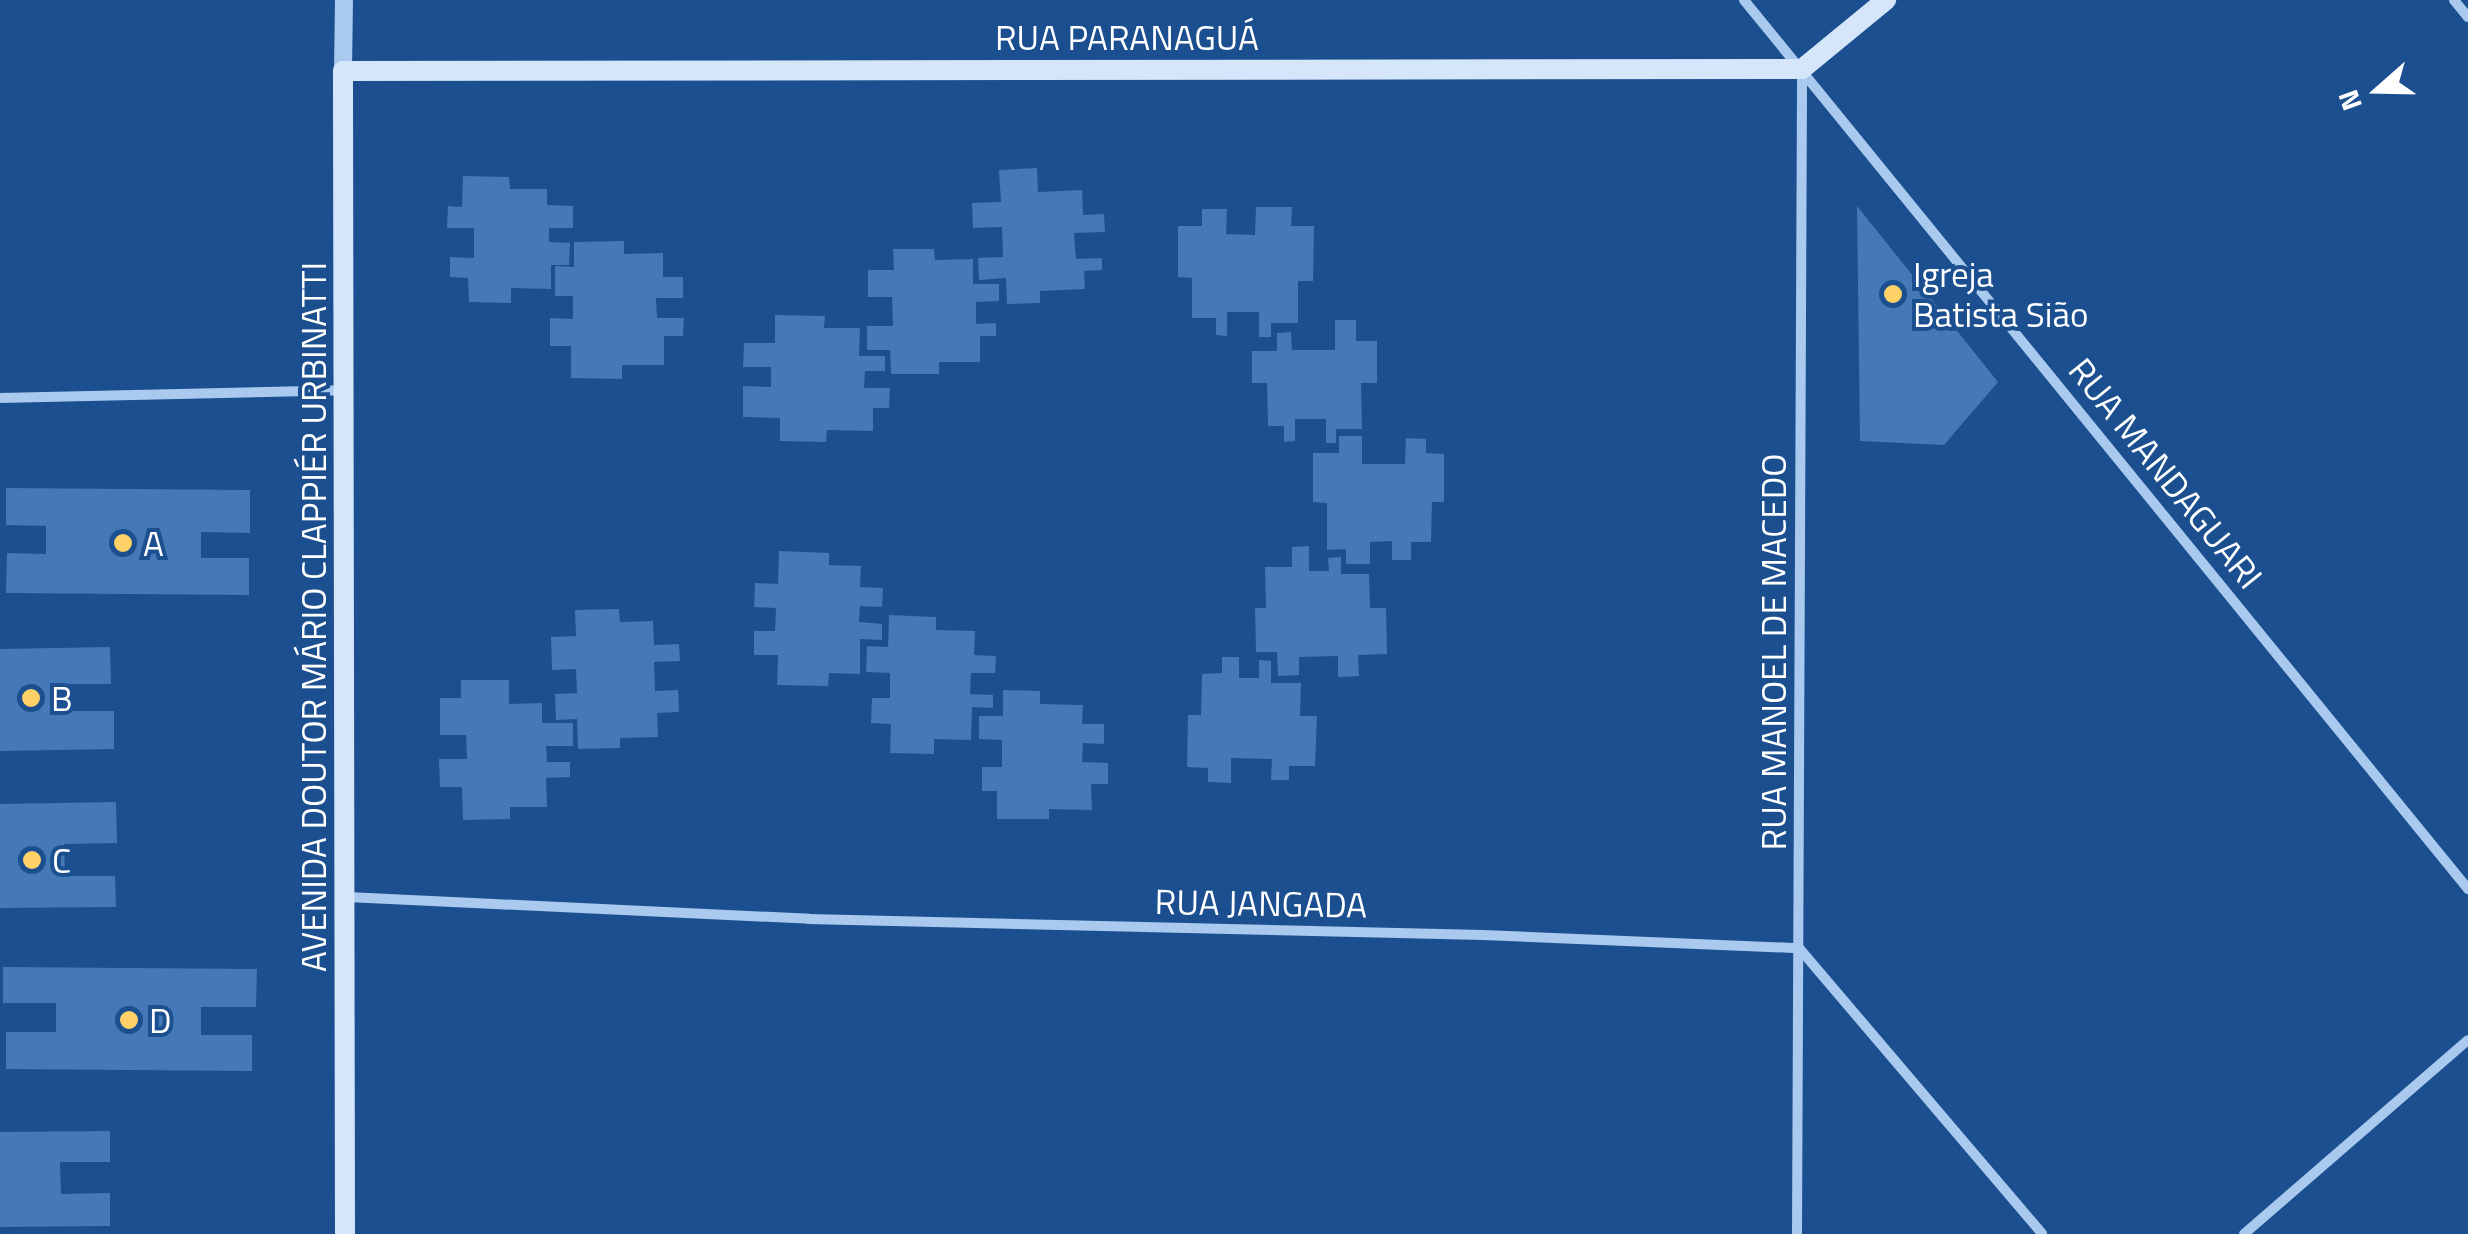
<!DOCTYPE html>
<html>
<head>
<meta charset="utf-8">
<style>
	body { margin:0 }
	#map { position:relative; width:2468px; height:1234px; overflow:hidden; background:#1b4f8f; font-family:"Titillium Web",sans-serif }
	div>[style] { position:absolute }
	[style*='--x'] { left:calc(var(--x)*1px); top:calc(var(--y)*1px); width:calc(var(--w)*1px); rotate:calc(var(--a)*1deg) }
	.building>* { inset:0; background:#4478b7 }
	.minor>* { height:10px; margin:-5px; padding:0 5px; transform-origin:5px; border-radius:5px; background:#a9c9ee }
	.tertiary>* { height:18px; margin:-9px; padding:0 9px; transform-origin:9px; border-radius:9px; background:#a9c9ee }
	.secondary>* { height:20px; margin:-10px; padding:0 10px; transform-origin:10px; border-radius:10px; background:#d6e6fa }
	.dots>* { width:28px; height:28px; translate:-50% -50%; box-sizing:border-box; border:5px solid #1b4f8f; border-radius:50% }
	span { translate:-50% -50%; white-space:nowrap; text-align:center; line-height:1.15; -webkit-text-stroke:8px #1b4f8f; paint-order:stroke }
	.street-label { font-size:35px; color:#fff }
	.poi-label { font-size:35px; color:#fff }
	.left { translate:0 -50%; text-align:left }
	.north { position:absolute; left:2328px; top:40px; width:100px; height:100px; -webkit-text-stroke:8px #1b4f8f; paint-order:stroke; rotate:250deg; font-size:28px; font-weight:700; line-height:40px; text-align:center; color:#fff }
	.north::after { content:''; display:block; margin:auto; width:35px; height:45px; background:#fff; clip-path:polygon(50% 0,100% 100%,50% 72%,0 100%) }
</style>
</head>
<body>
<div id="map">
	<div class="building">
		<div style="clip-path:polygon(1037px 168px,1038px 192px,1082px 190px,1083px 215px,1104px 214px,1105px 232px,1074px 233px,1076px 259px,1102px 258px,1102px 270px,1084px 271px,1085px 289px,1040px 291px,1040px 303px,1007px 304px,1006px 278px,979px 280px,978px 258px,1003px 257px,1002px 227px,973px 228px,972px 203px,1001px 202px,999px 170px)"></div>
		<div style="clip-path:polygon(463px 176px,509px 177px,510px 189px,547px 189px,547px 205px,573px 206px,573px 228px,549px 228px,549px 242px,570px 243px,569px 265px,551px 265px,551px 289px,511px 288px,511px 303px,469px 302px,468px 278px,450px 277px,450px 257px,474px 258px,474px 228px,447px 228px,448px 206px,462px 207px)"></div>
		<div style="clip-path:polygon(1857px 206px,1998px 382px,1944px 445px,1860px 441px)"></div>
		<div style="clip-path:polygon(1256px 207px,1292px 207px,1291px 226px,1314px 226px,1313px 281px,1298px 281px,1298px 323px,1271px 323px,1271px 337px,1259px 337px,1259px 312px,1227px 312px,1227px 336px,1216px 335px,1216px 318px,1192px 318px,1192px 278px,1178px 277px,1178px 226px,1202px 226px,1202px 209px,1227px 209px,1226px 234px,1255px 235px)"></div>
		<div style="clip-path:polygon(624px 241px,624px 254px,663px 253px,663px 277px,683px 277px,683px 298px,656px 298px,657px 318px,684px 318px,683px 336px,664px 336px,664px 365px,622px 365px,622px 379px,571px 378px,571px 346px,550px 346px,550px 318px,573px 319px,573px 296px,555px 296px,555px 266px,574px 267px,574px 242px)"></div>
		<div style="clip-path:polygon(893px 249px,934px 249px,935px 260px,973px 259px,973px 284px,999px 284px,999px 301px,976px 302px,976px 324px,996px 323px,996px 336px,980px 336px,980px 362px,939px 362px,939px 374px,891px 374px,890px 350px,867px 350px,867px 326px,893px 326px,892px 297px,868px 297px,868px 270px,894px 270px)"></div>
		<div style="clip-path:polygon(775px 315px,825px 316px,824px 328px,860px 328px,859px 356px,885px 356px,885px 371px,865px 371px,864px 388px,890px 388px,889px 408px,873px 408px,873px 431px,827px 430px,826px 442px,780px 441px,780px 418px,743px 417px,743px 386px,771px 387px,771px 367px,743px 367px,744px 343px,775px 343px)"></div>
		<div style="clip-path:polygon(1335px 320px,1356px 320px,1356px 341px,1377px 341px,1377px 383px,1361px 383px,1362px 429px,1336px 429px,1336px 443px,1326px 443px,1326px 419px,1295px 419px,1295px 441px,1284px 442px,1284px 426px,1268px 426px,1267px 383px,1252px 383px,1252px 351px,1277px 351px,1277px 333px,1291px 332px,1292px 350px,1335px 350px)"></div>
		<div style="clip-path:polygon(1339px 436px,1362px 436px,1362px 464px,1405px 464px,1406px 438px,1426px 439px,1426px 453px,1444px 454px,1444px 502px,1432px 502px,1431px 542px,1411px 542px,1411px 560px,1392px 560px,1392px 541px,1370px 542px,1370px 564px,1346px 564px,1346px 549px,1327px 550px,1327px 503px,1313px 502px,1313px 453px,1339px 453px)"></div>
		<div style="clip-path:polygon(6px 488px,250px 490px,250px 533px,201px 532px,201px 558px,249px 558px,249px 595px,6px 593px,7px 553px,46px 554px,46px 526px,6px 525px)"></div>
		<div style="clip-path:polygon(1309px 546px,1309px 571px,1329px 571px,1328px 558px,1341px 557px,1341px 574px,1369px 574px,1370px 608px,1386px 608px,1387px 654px,1358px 655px,1359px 676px,1338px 677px,1338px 656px,1299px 657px,1299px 675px,1278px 676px,1277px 652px,1256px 652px,1255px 608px,1266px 608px,1265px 567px,1292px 567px,1292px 547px)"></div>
		<div style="clip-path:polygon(779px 551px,829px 553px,829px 565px,861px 566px,860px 587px,883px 588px,882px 607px,860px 606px,859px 622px,882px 624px,882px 640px,860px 639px,860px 674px,829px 673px,828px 686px,777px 685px,778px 655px,754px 655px,754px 631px,775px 631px,776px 608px,754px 607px,755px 583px,778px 584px)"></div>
		<div style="clip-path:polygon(619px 609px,620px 622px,653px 621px,654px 645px,679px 644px,680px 661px,654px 662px,655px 691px,678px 690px,679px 712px,657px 713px,658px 737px,620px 738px,620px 748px,578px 749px,577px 719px,556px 720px,555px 694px,577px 693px,576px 669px,552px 670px,551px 637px,576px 636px,575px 610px)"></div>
		<div style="clip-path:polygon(889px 615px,936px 617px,936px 630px,975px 631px,974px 655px,996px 656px,995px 673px,971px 673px,970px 694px,993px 695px,993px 708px,972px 707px,971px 740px,934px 739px,934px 754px,890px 753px,891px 724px,871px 723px,872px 698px,890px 698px,890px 673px,866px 672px,867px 646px,888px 647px)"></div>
		<div style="clip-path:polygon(110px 647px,111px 684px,62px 684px,62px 711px,114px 711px,114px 749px,0 751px,0 649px)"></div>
		<div style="clip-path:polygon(1222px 657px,1239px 657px,1239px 678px,1259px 678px,1259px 660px,1271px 661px,1271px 683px,1301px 683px,1300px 716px,1317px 716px,1315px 766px,1289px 766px,1289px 780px,1271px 780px,1272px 759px,1231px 758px,1231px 783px,1208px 782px,1208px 768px,1187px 767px,1188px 715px,1201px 715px,1202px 674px,1222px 673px)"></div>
		<div style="clip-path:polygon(461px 680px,509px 680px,509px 704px,542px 703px,542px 723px,573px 723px,573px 746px,546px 746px,547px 762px,570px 762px,570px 777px,546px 778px,547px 807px,510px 807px,510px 819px,463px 820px,462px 787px,440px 787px,439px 759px,467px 759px,466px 735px,440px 735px,440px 698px,461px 698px)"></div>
		<div style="clip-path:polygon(1003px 690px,1040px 691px,1040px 704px,1083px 705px,1082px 724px,1104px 724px,1104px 744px,1083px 743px,1082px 762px,1108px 763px,1108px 784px,1091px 784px,1092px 810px,1049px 809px,1049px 819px,997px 819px,997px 791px,982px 791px,982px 767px,1002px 767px,1002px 740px,979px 739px,979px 716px,1003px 716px)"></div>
		<div style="clip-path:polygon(116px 802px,117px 843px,64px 844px,65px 876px,115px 876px,116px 907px,0 908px,0 804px)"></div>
		<div style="clip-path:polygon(3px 967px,257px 969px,256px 1007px,201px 1007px,201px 1035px,252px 1035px,252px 1071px,6px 1069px,6px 1032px,56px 1032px,56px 1003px,3px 1003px)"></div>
		<div style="clip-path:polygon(110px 1131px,110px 1162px,60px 1162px,61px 1194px,110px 1193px,110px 1226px,0 1227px,0 1132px)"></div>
	</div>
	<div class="minor">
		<div style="--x:1744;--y:0;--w:1147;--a:50.84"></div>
		<div style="--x:2454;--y:0;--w:22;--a:51"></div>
		<div style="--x:0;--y:398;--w:344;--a:-1.3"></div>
		<div style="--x:347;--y:897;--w:463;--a:2.7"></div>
		<div style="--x:809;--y:919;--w:674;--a:1.36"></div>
		<div style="--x:1483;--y:935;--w:316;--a:2.4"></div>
		<div style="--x:1799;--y:948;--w:375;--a:49.6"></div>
		<div style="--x:1797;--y:1234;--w:1165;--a:-89.75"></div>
		<div style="--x:2244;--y:1234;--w:296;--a:-40.9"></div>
	</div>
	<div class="tertiary">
		<div style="--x:343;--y:71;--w:71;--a:-89.2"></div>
	</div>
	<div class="secondary">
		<div style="--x:345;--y:1234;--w:1163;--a:-90.1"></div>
		<div style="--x:343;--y:71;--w:1459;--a:-0.08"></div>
		<div style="--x:1802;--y:69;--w:109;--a:-39.4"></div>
	</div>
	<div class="dots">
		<div style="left:1893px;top:294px;background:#ffd166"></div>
		<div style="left:123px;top:543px;background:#ffd166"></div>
		<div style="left:31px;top:698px;background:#ffd166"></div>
		<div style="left:32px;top:860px;background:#ffd166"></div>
		<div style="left:129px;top:1020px;background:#ffd166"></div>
	</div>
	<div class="street-label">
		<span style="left:1127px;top:37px">RUA PARANAGUÁ</span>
		<span style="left:2166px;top:473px;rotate:51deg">RUA MANDAGUARI</span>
		<span style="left:313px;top:617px;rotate:-90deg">AVENIDA DOUTOR MÁRIO CLAPPIÉR URBINATTI</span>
		<span style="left:1773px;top:652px;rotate:-90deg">RUA MANOEL DE MACEDO</span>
		<span style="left:1261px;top:903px;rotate:1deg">RUA JANGADA</span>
	</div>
	<div class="poi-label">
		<span class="left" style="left:1913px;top:294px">Igreja<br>Batista Sião</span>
		<span class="left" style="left:143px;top:543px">A</span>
		<span class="left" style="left:51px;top:698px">B</span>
		<span class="left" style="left:52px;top:860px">C</span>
		<span class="left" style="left:149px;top:1020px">D</span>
	</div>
	<div class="north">N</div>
</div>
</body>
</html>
